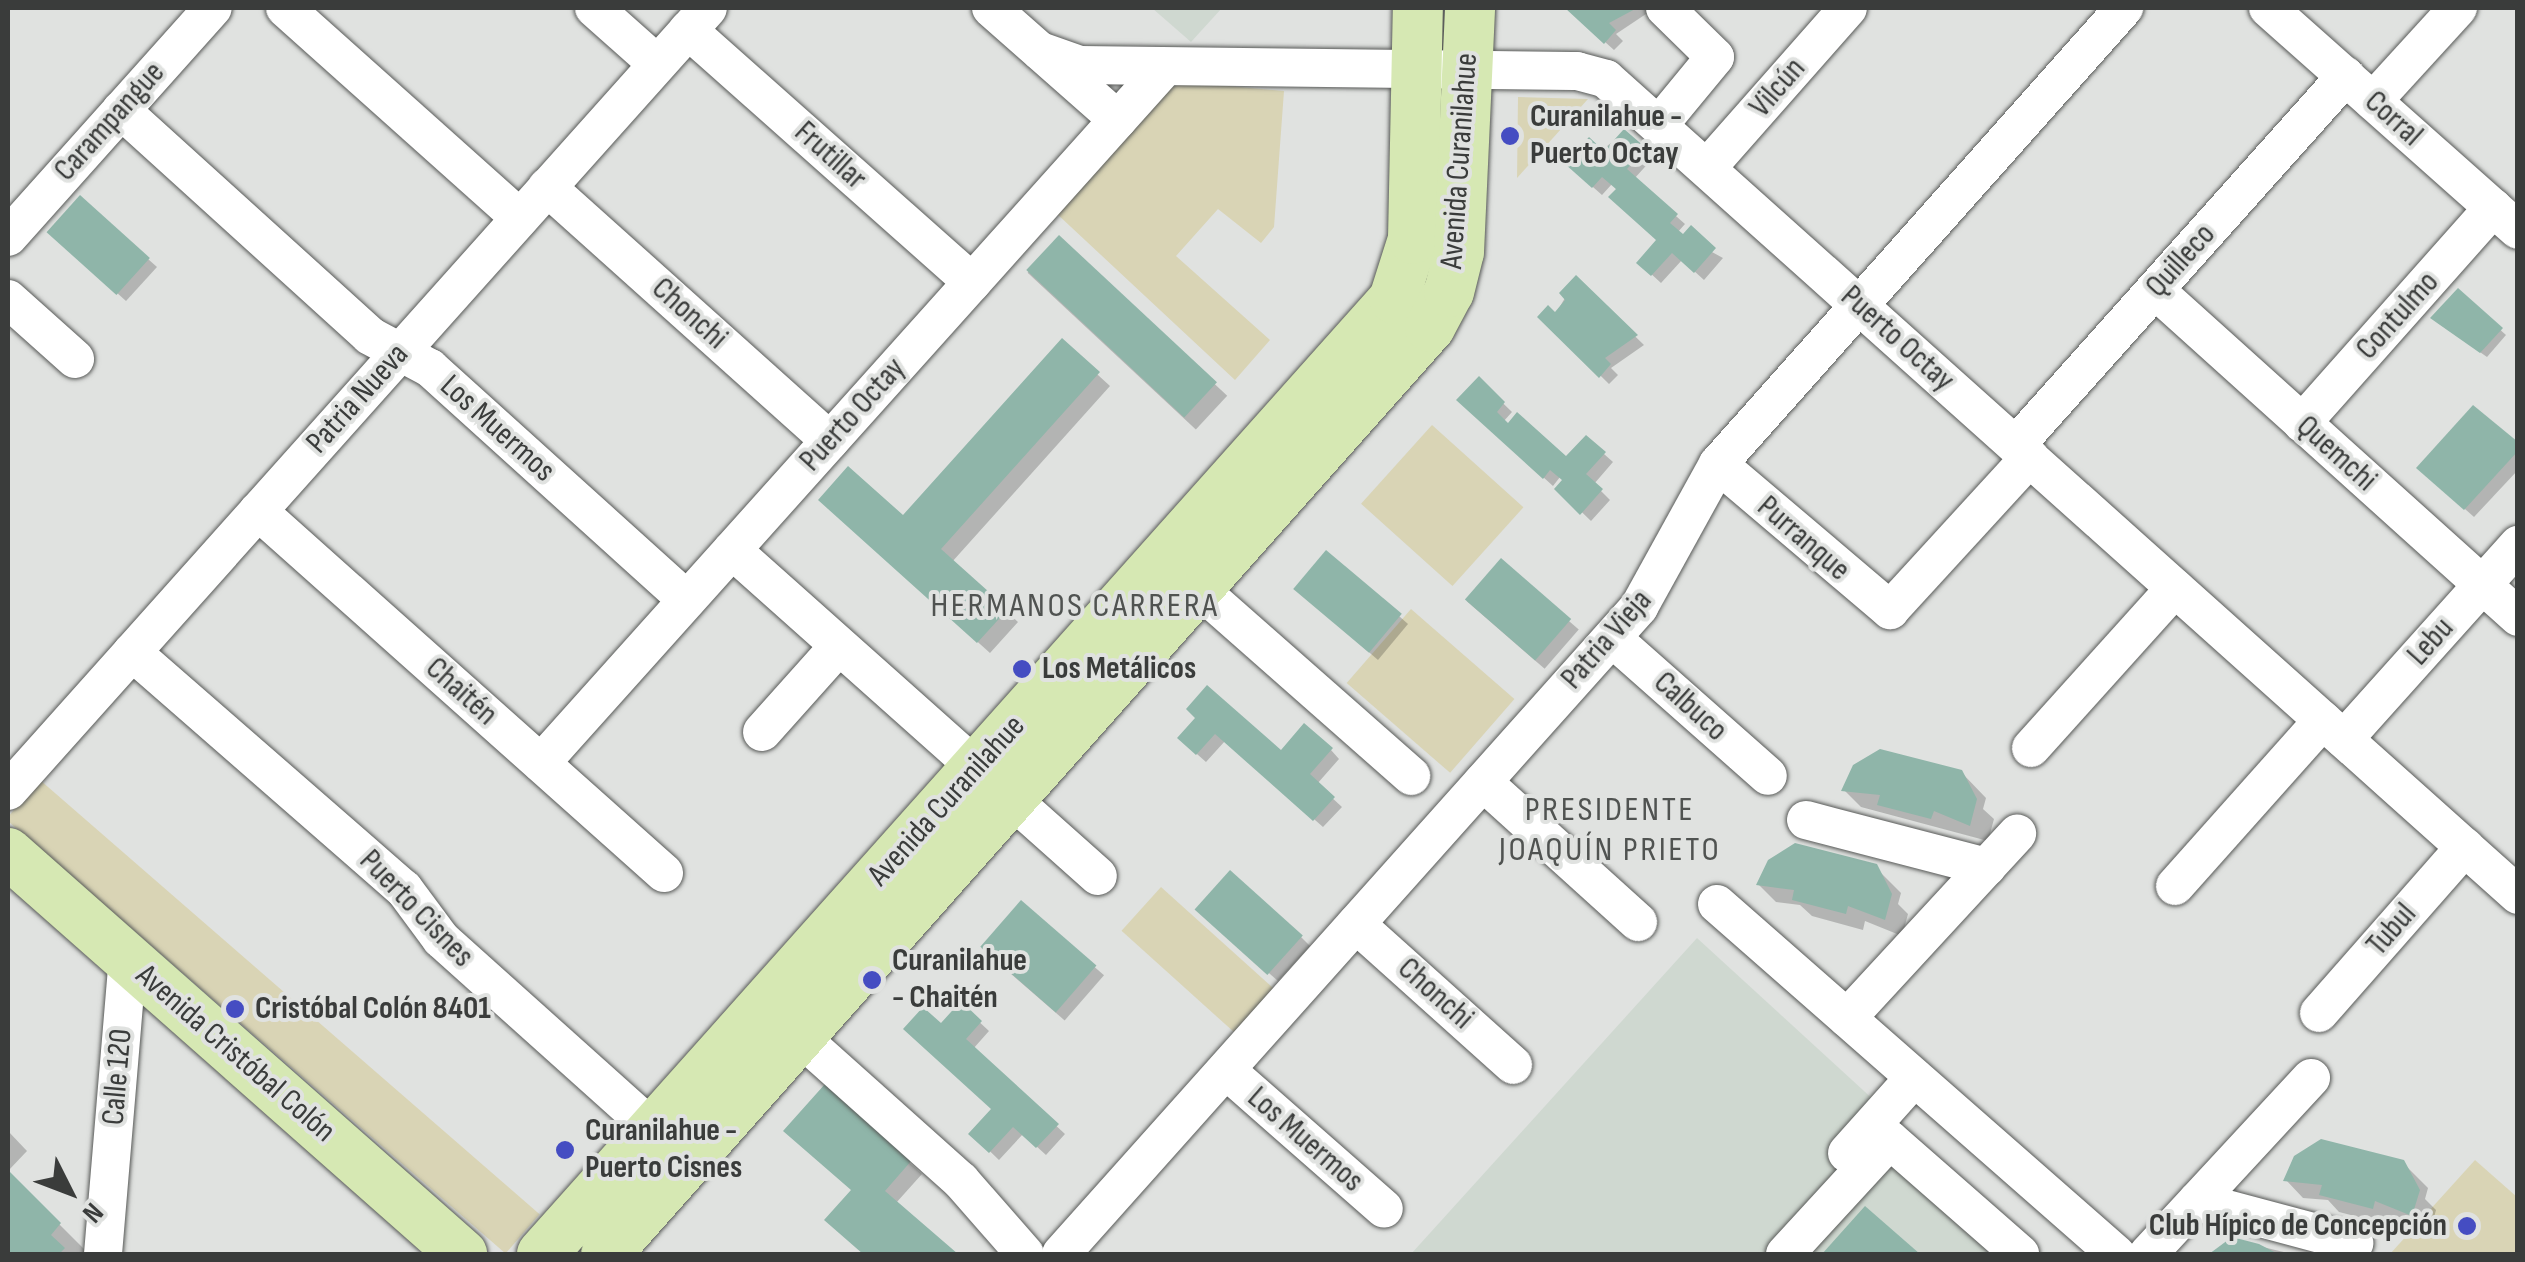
<!DOCTYPE html>
<html>
<head>
<meta charset="utf-8">
<style>
	body { margin:0 }
	#map { position:relative; width:2525px; height:1262px; overflow:hidden; background:#e0e2e0; font-family:"Sofia Sans Condensed",sans-serif }
	div>[style] { position:absolute }
	[style*='--x'] { left:calc(var(--x)*1px); top:calc(var(--y)*1px); width:calc(var(--w)*1px); rotate:calc(var(--a)*1deg) }
	.built>* { inset:0; background:#cfd8d0 }
	.green>* { inset:0; background:#d9d4b5; transform-origin:0 0 }
	.shadow>* { inset:0; background:#0003; transform-origin:0 0 }
	.building>* { inset:0; background:#8fb5a9; transform-origin:0 0 }
	.roads { filter:drop-shadow(0 0 2px #575957) drop-shadow(0 0 2px #575957) }
	.minor>* { height:38px; margin:-19px; padding:0 19px; transform-origin:19px; border-radius:19px; background:#fff }
	.major>* { height:50px; margin:-25px; padding:0 25px; transform-origin:25px; border-radius:25px; background:#d6e8b3 }
	.dots>* { width:28px; height:28px; translate:-50% -50%; box-sizing:border-box; border:5px solid #e0e2e0; border-radius:50% }
	span { translate:-50% -50%; white-space:nowrap; text-align:center; line-height:1.15; -webkit-text-stroke:8px #e0e2e0; paint-order:stroke }
	.street-label { font-size:32px; color:#3a3c3b }
	.poi-label { font-size:32px; color:#3a3c3b; font-weight:700 }
	.left { translate:0 -50%; text-align:left }
	.right { translate:-100% -50%; text-align:right }
	.neighbourhood-label { font-size:35px; color:#505351; letter-spacing:2.5px }
	.frame { position:absolute; inset:0; border:10px solid #3a3c3b; pointer-events:none }
	.north { position:absolute; left:20px; top:1142px; width:100px; height:100px; -webkit-text-stroke:8px #e0e2e0; paint-order:stroke; rotate:132deg; font-size:28px; font-weight:700; line-height:40px; text-align:center; color:#3a3c3b }
	.north::after { content:''; display:block; margin:auto; width:35px; height:45px; background:#3a3c3b; clip-path:polygon(50% 0,100% 100%,50% 72%,0 100%) }
</style>
</head>
<body>
<div id="map">
	<div class="built">
		<div style="clip-path:polygon(1152px 8px,1222px 8px,1191px 42px)"></div>
		<div style="clip-path:polygon(1697px 938px,2042px 1254px,1411px 1254px)"></div>
	</div>
	<div class="green">
		<div style="clip-path:polygon(1186px 82px,1284px 91px,1274px 227px,1261px 243px,1218px 209px,1176px 256px,1270px 340px,1235px 380px,1056px 213px,1162px 91px)"></div>
		<div style="clip-path:polygon(1518px 97px,1588px 99px,1517px 178px)"></div>
		<div style="left:1432px;top:425px;width:123px;height:106px;rotate:42deg"></div>
		<div style="left:1411px;top:609px;width:137px;height:98px;rotate:41deg"></div>
		<div style="left:40px;top:780px;width:662px;height:52px;rotate:41deg"></div>
		<div style="left:1161px;top:887px;width:155px;height:59px;rotate:42deg"></div>
		<div style="clip-path:polygon(2475px 1160px,2517px 1197px,2517px 1254px,2390px 1254px)"></div>
	</div>
	<div class="shadow">
		<div style="clip-path:polygon(1567px 8px,1645px 8px,1649px 12px,1616px 34px,1623px 41px,1614px 50px)"></div>
		<div style="clip-path:polygon(1624px 132px,1653px 158px,1634px 179px,1685px 224px,1677px 233px,1723px 258px,1704px 280px,1682px 260px,1661px 283px,1648px 271px,1659px 241px,1612px 184px,1602px 195px,1576px 172px)"></div>
		<div style="left:1059px;top:239px;width:230px;height:46px;rotate:43deg"></div>
		<div style="clip-path:polygon(59px 241px,148px 259px,157px 267px,126px 301px)"></div>
		<div style="clip-path:polygon(1576px 279px,1644px 345px,1611px 368px,1618px 375px,1609px 384px,1541px 317px,1555px 315px)"></div>
		<div style="clip-path:polygon(2458px 292px,2506px 335px,2487px 357px,2438px 323px)"></div>
		<div style="clip-path:polygon(1062px 342px,1110px 386px,952px 562px,1018px 622px,990px 653px,833px 512px,904px 518px)"></div>
		<div style="clip-path:polygon(1479px 380px,1512px 412px,1503px 422px,1566px 459px,1586px 438px,1613px 462px,1594px 484px,1610px 500px,1591px 521px,1558px 489px,1565px 481px,1560px 477px,1553px 486px,1468px 409px)"></div>
		<div style="clip-path:polygon(2518px 446px,2518px 470px,2474px 517px,2428px 476px)"></div>
		<div style="left:1501px;top:562px;width:103px;height:52px;rotate:41deg"></div>
		<div style="clip-path:polygon(1305px 597px,1399px 616px,1408px 624px,1378px 660px)"></div>
		<div style="clip-path:polygon(1198px 718px,1281px 754px,1331px 750px,1339px 759px,1317px 784px,1342px 807px,1323px 827px,1225px 741px,1206px 762px,1189px 747px)"></div>
		<div style="clip-path:polygon(1880px 751px,1961px 772px,1986px 798px,1983px 809px,1994px 819px,1988px 841px,1861px 807px,1844px 790px)"></div>
		<div style="clip-path:polygon(1875px 867px,1901px 893px,1898px 904px,1908px 914px,1902px 936px,1865px 921px,1863px 930px,1812px 916px,1800px 905px,1776px 902px,1759px 885px)"></div>
		<div style="left:1021px;top:903px;width:110px;height:60px;rotate:41deg"></div>
		<div style="clip-path:polygon(1207px 918px,1301px 937px,1310px 946px,1278px 981px)"></div>
		<div style="clip-path:polygon(961px 1005px,989px 1031px,973px 1049px,1065px 1134px,1046px 1155px,1023px 1134px,999px 1160px,972px 1134px,994px 1109px,941px 1026px)"></div>
		<div style="clip-path:polygon(825px 1087px,922px 1174px,896px 1203px,954px 1254px,865px 1254px,839px 1232px,853px 1191px)"></div>
		<div style="clip-path:polygon(8px 1131px,27px 1151px,8px 1171px)"></div>
		<div style="clip-path:polygon(2402px 1162px,2428px 1188px,2425px 1199px,2436px 1210px,2430px 1232px,2393px 1217px,2390px 1225px,2339px 1212px,2328px 1200px,2303px 1198px,2286px 1180px)"></div>
		<div style="clip-path:polygon(8px 1173px,89px 1254px,88px 1254px,8px 1252px)"></div>
		<div style="clip-path:polygon(2233px 1240px,2292px 1254px,2209px 1254px)"></div>
	</div>
	<div class="building">
		<div style="clip-path:polygon(1565px 8px,1637px 8px,1609px 23px,1616px 30px,1604px 44px)"></div>
		<div style="clip-path:polygon(1624px 129px,1646px 148px,1627px 169px,1678px 214px,1670px 223px,1683px 234px,1691px 225px,1716px 248px,1694px 273px,1672px 253px,1651px 276px,1636px 263px,1656px 240px,1608px 197px,1616px 189px,1602px 177px,1592px 188px,1565px 164px,1589px 137px,1604px 151px)"></div>
		<div style="left:80px;top:195px;width:94px;height:50px;rotate:42deg"></div>
		<div style="left:1059px;top:235px;width:216px;height:48px;rotate:43deg"></div>
		<div style="clip-path:polygon(1576px 275px,1638px 335px,1605px 358px,1611px 364px,1599px 378px,1537px 317px,1548px 305px,1555px 312px,1565px 300px,1559px 293px)"></div>
		<div style="clip-path:polygon(2458px 288px,2503px 328px,2480px 353px,2430px 318px)"></div>
		<div style="clip-path:polygon(1062px 338px,1100px 372px,941px 549px,1008px 609px,977px 643px,818px 500px,848px 466px,903px 515px)"></div>
		<div style="clip-path:polygon(1479px 376px,1505px 402px,1497px 412px,1508px 423px,1517px 412px,1566px 456px,1586px 435px,1606px 452px,1586px 474px,1603px 489px,1580px 515px,1554px 489px,1562px 480px,1550px 470px,1543px 479px,1456px 400px)"></div>
		<div style="clip-path:polygon(2473px 405px,2518px 442px,2518px 451px,2464px 510px,2416px 468px)"></div>
		<div style="left:1326px;top:550px;width:99px;height:51px;rotate:40deg"></div>
		<div style="left:1501px;top:558px;width:93px;height:55px;rotate:41deg"></div>
		<div style="clip-path:polygon(1207px 685px,1281px 750px,1304px 723px,1333px 748px,1310px 774px,1335px 797px,1313px 821px,1215px 734px,1196px 755px,1177px 738px,1195px 718px,1186px 709px)"></div>
		<div style="clip-path:polygon(1880px 749px,1962px 770px,1977px 799px,1970px 826px,1934px 811px,1931px 819px,1877px 805px,1880px 795px,1841px 791px,1853px 765px)"></div>
		<div style="clip-path:polygon(1795px 843px,1877px 864px,1892px 894px,1885px 920px,1848px 906px,1846px 914px,1792px 900px,1794px 890px,1756px 885px,1768px 860px)"></div>
		<div style="left:1230px;top:870px;width:98px;height:53px;rotate:42deg"></div>
		<div style="left:1021px;top:900px;width:100px;height:62px;rotate:41deg"></div>
		<div style="clip-path:polygon(961px 1001px,982px 1021px,966px 1039px,1059px 1124px,1036px 1148px,1013px 1127px,989px 1153px,968px 1134px,991px 1109px,903px 1029px,923px 1007px,941px 1023px)"></div>
		<div style="clip-path:polygon(825px 1084px,912px 1160px,885px 1191px,958px 1254px,863px 1254px,824px 1220px,851px 1190px,783px 1131px)"></div>
		<div style="clip-path:polygon(2321px 1139px,2404px 1160px,2420px 1190px,2412px 1216px,2375px 1201px,2373px 1209px,2319px 1195px,2322px 1185px,2283px 1181px,2294px 1156px)"></div>
		<div style="clip-path:polygon(8px 1170px,61px 1223px,51px 1235px,65px 1248px,59px 1254px,8px 1254px)"></div>
		<div style="clip-path:polygon(1865px 1206px,1920px 1254px,1822px 1254px)"></div>
		<div style="clip-path:polygon(2232px 1237px,2259px 1244px,2278px 1254px,2209px 1254px)"></div>
	</div>
	<div class="roads">
		<div class="minor">
			<div style="--x:285;--y:8;--w:315;--a:41.8"></div>
			<div style="--x:594;--y:8;--w:84;--a:41.6"></div>
			<div style="--x:991;--y:8;--w:169;--a:41.4"></div>
			<div style="--x:2268;--y:8;--w:334;--a:41.6"></div>
			<div style="--x:688;--y:30;--w:380;--a:41.6"></div>
			<div style="--x:1040;--y:51;--w:42;--a:19.3"></div>
			<div style="--x:1080;--y:65;--w:497;--a:0.7"></div>
			<div style="--x:1577;--y:71;--w:30;--a:15"></div>
			<div style="--x:1606;--y:79;--w:1224;--a:41.82"></div>
			<div style="--x:2373;--y:101;--w:126;--a:-47.6"></div>
			<div style="--x:121;--y:110;--w:336;--a:42.2"></div>
			<div style="--x:370;--y:336;--w:68;--a:28.1"></div>
			<div style="--x:430;--y:368;--w:346;--a:42.1"></div>
			<div style="--x:1659;--y:125;--w:88;--a:-50.5"></div>
			<div style="--x:1715;--y:57;--w:70;--a:-135.6"></div>
			<div style="--x:1707;--y:168;--w:213;--a:-48.6"></div>
			<div style="--x:547;--y:187;--w:380;--a:41.9"></div>
			<div style="--x:8;--y:237;--w:307;--a:-48.2"></div>
			<div style="--x:2155;--y:290;--w:489;--a:42"></div>
			<div style="--x:8;--y:299;--w:90;--a:41.8"></div>
			<div style="--x:2302;--y:423;--w:288;--a:-48.4"></div>
			<div style="--x:2016;--y:445;--w:495;--a:-48.2"></div>
			<div style="--x:1718;--y:464;--w:226;--a:40.3"></div>
			<div style="--x:1890;--y:610;--w:207;--a:-47.5"></div>
			<div style="--x:258;--y:511;--w:544;--a:41.72"></div>
			<div style="--x:732;--y:550;--w:490;--a:41.7"></div>
			<div style="--x:1181;--y:573;--w:307;--a:41.4"></div>
			<div style="--x:1612;--y:638;--w:208;--a:41.5"></div>
			<div style="--x:132;--y:652;--w:361;--a:41.1"></div>
			<div style="--x:404;--y:889;--w:62;--a:53.5"></div>
			<div style="--x:441;--y:939;--w:286;--a:41.9"></div>
			<div style="--x:762;--y:732;--w:115;--a:-48.2"></div>
			<div style="--x:2344;--y:739;--w:261;--a:-48.1"></div>
			<div style="--x:2031;--y:748;--w:215;--a:-48"></div>
			<div style="--x:541;--y:763;--w:935;--a:-48.12"></div>
			<div style="--x:1483;--y:782;--w:209;--a:42.1"></div>
			<div style="--x:8;--y:791;--w:1050;--a:-48.2"></div>
			<div style="--x:1806;--y:820;--w:187;--a:14.6"></div>
			<div style="--x:2175;--y:886;--w:222;--a:-48.3"></div>
			<div style="--x:1717;--y:904;--w:531;--a:41.26"></div>
			<div style="--x:1356;--y:924;--w:211;--a:41.9"></div>
			<div style="--x:2319;--y:1013;--w:221;--a:-48.7"></div>
			<div style="--x:1847;--y:1018;--w:251;--a:-47.3"></div>
			<div style="--x:781;--y:1020;--w:241;--a:41.8"></div>
			<div style="--x:961;--y:1181;--w:97;--a:48.8"></div>
			<div style="--x:1226;--y:1070;--w:210;--a:41.3"></div>
			<div style="--x:1847;--y:1153;--w:101;--a:-48.2"></div>
			<div style="--x:2197;--y:1201;--w:163;--a:15"></div>
			<div style="--x:103;--y:1254;--w:296;--a:-85.2"></div>
			<div style="--x:1061;--y:1254;--w:868;--a:-48.22"></div>
			<div style="--x:1639;--y:607;--w:163;--a:-61.1"></div>
			<div style="--x:1718;--y:464;--w:611;--a:-48.32"></div>
			<div style="--x:1785;--y:1254;--w:155;--a:-47.4"></div>
			<div style="--x:1890;--y:1140;--w:173;--a:41.2"></div>
			<div style="--x:2148;--y:1254;--w:240;--a:-47.2"></div>
		</div>
		<div class="major">
			<div style="--x:8;--y:853;--w:606;--a:41.45"></div>
			<div style="--x:542;--y:1254;--w:1280;--a:-48.26"></div>
			<div style="--x:1394;--y:299;--w:63;--a:-72.4"></div>
			<div style="--x:1413;--y:239;--w:231;--a:-88.8"></div>
			<div style="--x:606;--y:1254;--w:1240;--a:-48.37"></div>
			<div style="--x:1430;--y:327;--w:40;--a:-62"></div>
			<div style="--x:1449;--y:292;--w:41;--a:-76"></div>
			<div style="--x:1459;--y:252;--w:244;--a:-87.4"></div>
		</div>
	</div>
	<div class="dots">
		<div style="left:1510px;top:136px;background:#454dc2"></div>
		<div style="left:1022px;top:669px;background:#454dc2"></div>
		<div style="left:872px;top:980px;background:#454dc2"></div>
		<div style="left:235px;top:1009px;background:#454dc2"></div>
		<div style="left:565px;top:1150px;background:#454dc2"></div>
		<div style="left:2467px;top:1226px;background:#454dc2"></div>
	</div>
	<div class="street-label">
		<span style="left:1778px;top:88px;rotate:-49deg">Vilcún</span>
		<span style="left:2393px;top:119px;rotate:42deg">Corral</span>
		<span style="left:110px;top:122px;rotate:-48deg">Carampangue</span>
		<span style="left:830px;top:156px;rotate:42deg">Frutillar</span>
		<span style="left:1460px;top:161px;rotate:-86deg">Avenida Curanilahue</span>
		<span style="left:2181px;top:261px;rotate:-48deg">Quilleco</span>
		<span style="left:689px;top:314px;rotate:42deg">Chonchi</span>
		<span style="left:2398px;top:316px;rotate:-48deg">Contulmo</span>
		<span style="left:1897px;top:339px;rotate:42deg">Puerto Octay</span>
		<span style="left:358px;top:399px;rotate:-48deg">Patria Nueva</span>
		<span style="left:853px;top:415px;rotate:-48deg">Puerto Octay</span>
		<span style="left:497px;top:429px;rotate:42deg">Los Muermos</span>
		<span style="left:2336px;top:454px;rotate:42deg">Quemchi</span>
		<span style="left:1803px;top:539px;rotate:41deg">Purranque</span>
		<span style="left:1607px;top:640px;rotate:-49deg">Patria Vieja</span>
		<span style="left:2431px;top:642px;rotate:-48deg">Lebu</span>
		<span style="left:461px;top:692px;rotate:42deg">Chaitén</span>
		<span style="left:1690px;top:707px;rotate:42deg">Calbuco</span>
		<span style="left:947px;top:801px;rotate:-48deg">Avenida Curanilahue</span>
		<span style="left:416px;top:909px;rotate:46deg">Puerto Cisnes</span>
		<span style="left:2392px;top:930px;rotate:-49deg">Tubul</span>
		<span style="left:1435px;top:994px;rotate:42deg">Chonchi</span>
		<span style="left:235px;top:1054px;rotate:41deg">Avenida Cristóbal Colón</span>
		<span style="left:118px;top:1077px;rotate:-85deg">Calle 120</span>
		<span style="left:1305px;top:1140px;rotate:41deg">Los Muermos</span>
	</div>
	<div class="poi-label">
		<span class="left" style="left:1530px;top:136px">Curanilahue -<br>Puerto Octay</span>
		<span class="left" style="left:1042px;top:669px">Los Metálicos</span>
		<span class="left" style="left:892px;top:980px">Curanilahue<br>- Chaitén</span>
		<span class="left" style="left:255px;top:1009px">Cristóbal Colón 8401</span>
		<span class="left" style="left:585px;top:1150px">Curanilahue -<br>Puerto Cisnes</span>
		<span class="right" style="left:2447px;top:1226px">Club Hípico de Concepción</span>
	</div>
	<div class="neighbourhood-label">
		<span style="left:1075px;top:606px">HERMANOS CARRERA</span>
		<span style="left:1610px;top:830px">PRESIDENTE<br>JOAQUÍN PRIETO</span>
	</div>
	<div class="frame"></div>
	<div class="north">N</div>
</div>
</body>
</html>
